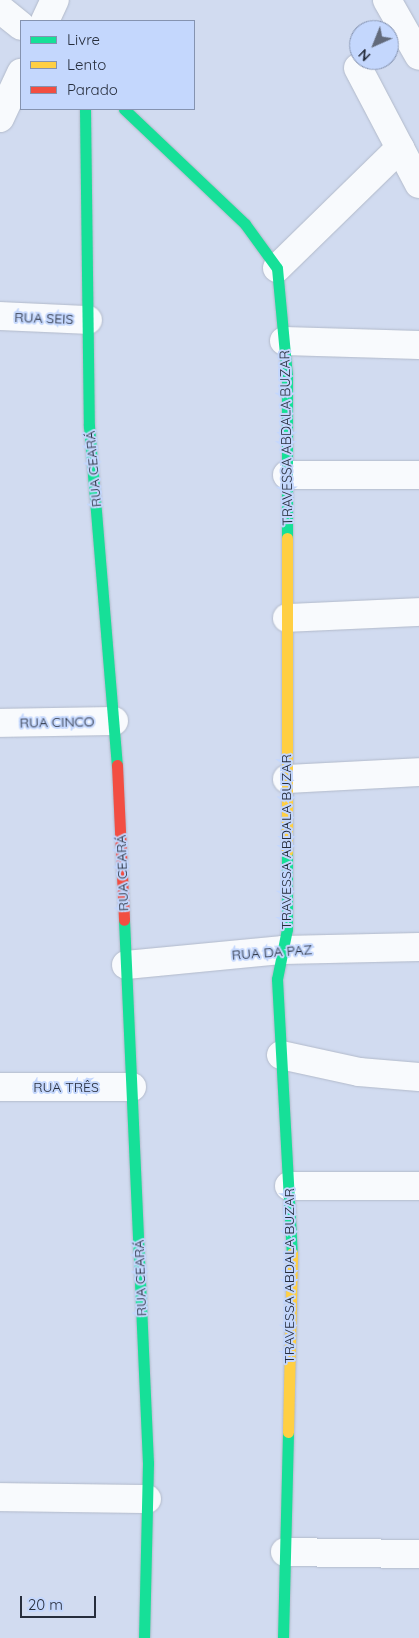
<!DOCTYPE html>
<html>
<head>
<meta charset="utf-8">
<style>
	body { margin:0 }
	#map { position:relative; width:419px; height:1638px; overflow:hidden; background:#d1dbf0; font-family:Quicksand,sans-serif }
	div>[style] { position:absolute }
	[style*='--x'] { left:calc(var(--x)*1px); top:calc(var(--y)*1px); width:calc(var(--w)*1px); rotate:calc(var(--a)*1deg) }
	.roads { filter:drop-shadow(0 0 1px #b2baca) drop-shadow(0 0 1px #b2baca) }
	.street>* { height:28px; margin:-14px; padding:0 14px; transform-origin:14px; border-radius:14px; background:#f8fafd }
	.fast>* { height:11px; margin:-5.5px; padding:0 5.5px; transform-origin:5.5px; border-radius:5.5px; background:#16e098 }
	.slow>* { height:11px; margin:-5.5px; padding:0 5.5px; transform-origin:5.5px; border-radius:5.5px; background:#ffcf43 }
	.jam>* { height:11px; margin:-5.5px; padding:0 5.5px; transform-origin:5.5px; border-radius:5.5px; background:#f24e42 }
	span { translate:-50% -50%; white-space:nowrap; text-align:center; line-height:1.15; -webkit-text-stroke:4px #c4d7fd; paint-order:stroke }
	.street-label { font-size:14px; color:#262d3c }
	.legend { position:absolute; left:20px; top:20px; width:175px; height:90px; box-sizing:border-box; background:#c4d7fd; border:1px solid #8593b0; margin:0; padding:6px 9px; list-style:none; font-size:15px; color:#262d3c }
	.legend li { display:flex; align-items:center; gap:10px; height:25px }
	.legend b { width:25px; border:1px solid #8593b0 }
	.north { position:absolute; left:349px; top:20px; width:50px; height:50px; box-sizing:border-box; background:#c4d7fd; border:1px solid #8593b0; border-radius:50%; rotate:224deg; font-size:14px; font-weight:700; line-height:20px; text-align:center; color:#262d3c }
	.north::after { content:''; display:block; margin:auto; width:18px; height:22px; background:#626a7b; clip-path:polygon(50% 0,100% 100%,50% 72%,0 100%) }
	.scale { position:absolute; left:20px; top:1596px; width:76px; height:22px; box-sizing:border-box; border:2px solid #262d3c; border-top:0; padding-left:6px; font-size:15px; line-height:18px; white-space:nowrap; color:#262d3c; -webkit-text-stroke:4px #c4d7fd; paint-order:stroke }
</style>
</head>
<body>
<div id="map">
	<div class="roads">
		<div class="street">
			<div style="--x:387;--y:0;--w:64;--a:60.3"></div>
			<div style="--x:0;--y:9;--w:27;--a:39"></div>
			<div style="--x:45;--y:21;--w:23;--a:-65"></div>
			<div style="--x:358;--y:68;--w:131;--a:62.3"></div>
			<div style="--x:0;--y:118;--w:50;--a:-65"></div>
			<div style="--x:277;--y:268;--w:172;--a:-44.3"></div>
			<div style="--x:0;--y:316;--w:88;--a:2.6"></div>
			<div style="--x:284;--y:341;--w:135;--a:1.7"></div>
			<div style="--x:287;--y:475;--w:132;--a:0"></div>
			<div style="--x:287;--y:618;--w:132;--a:-2.6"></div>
			<div style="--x:0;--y:723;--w:114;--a:-1"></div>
			<div style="--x:287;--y:779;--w:132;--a:-3"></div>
			<div style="--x:126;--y:965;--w:158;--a:-5.5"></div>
			<div style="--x:283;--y:950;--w:136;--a:-1.3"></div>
			<div style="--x:281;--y:1055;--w:80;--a:12.3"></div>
			<div style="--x:359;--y:1072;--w:60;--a:4.8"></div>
			<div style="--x:0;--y:1087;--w:132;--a:0"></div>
			<div style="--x:289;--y:1186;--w:130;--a:0"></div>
			<div style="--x:0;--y:1497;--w:147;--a:0.8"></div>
			<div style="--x:285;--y:1552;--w:134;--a:0.9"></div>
		</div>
		<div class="fast">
			<div style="--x:85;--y:109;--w:317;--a:89.3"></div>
			<div style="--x:89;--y:426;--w:340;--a:85.3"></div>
			<div style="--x:124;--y:109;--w:167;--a:43.5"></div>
			<div style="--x:245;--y:224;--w:54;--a:54"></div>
			<div style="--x:277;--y:268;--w:108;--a:84.7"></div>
			<div style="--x:287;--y:376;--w:162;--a:90"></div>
			<div style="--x:287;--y:852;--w:77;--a:90"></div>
			<div style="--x:287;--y:929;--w:51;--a:101.3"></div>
			<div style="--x:277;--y:979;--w:274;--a:86.9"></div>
			<div style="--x:124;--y:920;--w:544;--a:87.47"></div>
			<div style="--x:148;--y:1463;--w:175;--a:91.3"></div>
			<div style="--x:283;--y:1638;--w:206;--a:-88.6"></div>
		</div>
		<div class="slow">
			<div style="--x:287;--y:538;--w:314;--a:90"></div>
			<div style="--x:288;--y:1432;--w:179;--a:-88.7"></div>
		</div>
		<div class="jam">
			<div style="--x:117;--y:765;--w:155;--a:87.4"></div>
		</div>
	</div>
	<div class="street-label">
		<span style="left:44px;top:318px;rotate:2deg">RUA SEIS</span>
		<span style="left:286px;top:438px;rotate:-91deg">TRAVESSA ABDALA BUZAR</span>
		<span style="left:93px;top:469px;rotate:-95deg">RUA CEARÁ</span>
		<span style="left:57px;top:722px;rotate:-1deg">RUA CINCO</span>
		<span style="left:286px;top:842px;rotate:-90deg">TRAVESSA ABDALA BUZAR</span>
		<span style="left:122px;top:873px;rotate:-92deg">RUA CEARÁ</span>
		<span style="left:272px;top:952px;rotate:-4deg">RUA DA PAZ</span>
		<span style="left:66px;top:1087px">RUA TRÊS</span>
		<span style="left:289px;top:1276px;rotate:-90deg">TRAVESSA ABDALA BUZAR</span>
		<span style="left:140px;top:1278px;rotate:-92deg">RUA CEARÁ</span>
	</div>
	<ul class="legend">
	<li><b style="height:6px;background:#16e098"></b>Livre</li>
	<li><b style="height:6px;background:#ffcf43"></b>Lento</li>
	<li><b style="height:6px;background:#f24e42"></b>Parado</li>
	</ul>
	<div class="north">N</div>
	<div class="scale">20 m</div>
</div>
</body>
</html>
